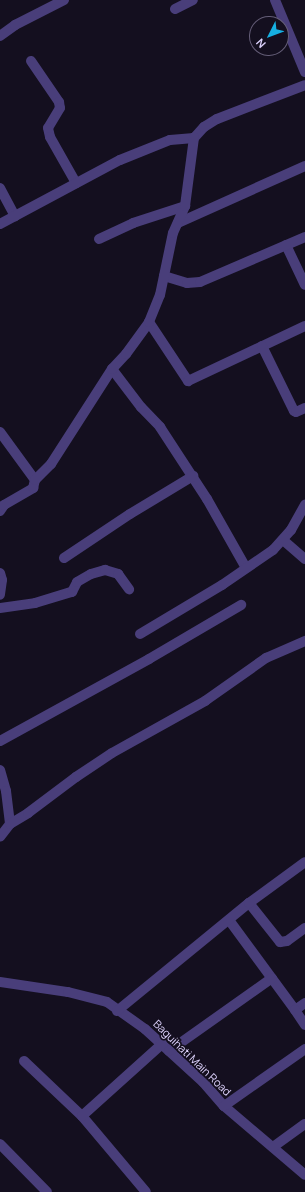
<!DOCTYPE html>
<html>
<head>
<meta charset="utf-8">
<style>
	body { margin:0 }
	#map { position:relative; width:305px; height:1192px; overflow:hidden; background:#140f1f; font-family:Manrope,sans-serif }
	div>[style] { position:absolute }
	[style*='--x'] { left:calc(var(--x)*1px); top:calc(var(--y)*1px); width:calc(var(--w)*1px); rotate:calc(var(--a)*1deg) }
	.minor>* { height:10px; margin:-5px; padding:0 5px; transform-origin:5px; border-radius:5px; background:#493e7a }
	span { translate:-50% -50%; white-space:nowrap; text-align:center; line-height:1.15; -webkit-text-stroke:3.5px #140f1f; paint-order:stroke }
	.street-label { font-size:11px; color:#dcd1fb }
	.north { position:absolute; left:249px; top:16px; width:40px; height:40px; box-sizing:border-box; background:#140f1f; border:1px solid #645d77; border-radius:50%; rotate:228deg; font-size:11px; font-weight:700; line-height:16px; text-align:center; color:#dcd1fb }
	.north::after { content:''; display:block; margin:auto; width:14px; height:18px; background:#16afe2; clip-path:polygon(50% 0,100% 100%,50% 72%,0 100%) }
</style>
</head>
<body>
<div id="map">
	<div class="minor">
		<div style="--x:275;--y:0;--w:78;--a:67.4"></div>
		<div style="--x:175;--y:9;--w:20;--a:-27"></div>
		<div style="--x:0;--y:36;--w:19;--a:-36"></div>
		<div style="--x:15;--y:25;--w:55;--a:-27"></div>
		<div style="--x:31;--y:61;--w:50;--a:55.7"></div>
		<div style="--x:59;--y:102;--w:6;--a:81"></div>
		<div style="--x:60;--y:108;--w:23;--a:121"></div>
		<div style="--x:48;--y:128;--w:9;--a:77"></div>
		<div style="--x:50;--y:137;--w:53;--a:60.5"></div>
		<div style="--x:0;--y:188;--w:32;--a:62"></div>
		<div style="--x:178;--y:223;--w:139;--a:-24.2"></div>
		<div style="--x:0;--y:224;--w:136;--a:-28.1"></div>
		<div style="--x:120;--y:160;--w:54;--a:-21.8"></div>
		<div style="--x:170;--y:140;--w:24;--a:-5"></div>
		<div style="--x:194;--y:138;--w:15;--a:-48"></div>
		<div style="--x:204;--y:127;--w:15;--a:-32"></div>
		<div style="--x:217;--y:119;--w:94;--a:-21.1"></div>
		<div style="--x:99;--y:239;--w:38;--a:-25"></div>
		<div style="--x:133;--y:223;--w:55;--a:-18.1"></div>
		<div style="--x:286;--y:245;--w:44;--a:64.6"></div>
		<div style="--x:164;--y:276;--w:24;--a:17"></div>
		<div style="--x:187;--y:283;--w:13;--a:-4"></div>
		<div style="--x:200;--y:282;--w:114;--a:-23.2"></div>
		<div style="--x:149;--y:322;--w:71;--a:56.5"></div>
		<div style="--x:188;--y:381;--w:129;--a:-25.2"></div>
		<div style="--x:262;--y:346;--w:72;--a:63.8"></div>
		<div style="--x:294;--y:411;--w:2;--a:27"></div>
		<div style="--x:296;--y:412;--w:10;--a:-24"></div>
		<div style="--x:112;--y:369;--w:48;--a:52.7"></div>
		<div style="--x:141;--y:407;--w:28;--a:46"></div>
		<div style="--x:160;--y:427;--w:86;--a:56.9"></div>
		<div style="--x:207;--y:499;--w:79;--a:60.5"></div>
		<div style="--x:0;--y:432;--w:59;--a:53.9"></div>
		<div style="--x:0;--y:511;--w:7;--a:-56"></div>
		<div style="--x:4;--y:505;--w:34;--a:-30"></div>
		<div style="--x:33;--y:488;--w:8;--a:-76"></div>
		<div style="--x:35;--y:480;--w:23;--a:-45"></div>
		<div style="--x:51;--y:464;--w:113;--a:-57.3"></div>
		<div style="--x:112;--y:369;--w:21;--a:-47"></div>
		<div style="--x:126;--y:354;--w:39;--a:-54"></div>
		<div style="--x:149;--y:322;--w:29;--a:-68"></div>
		<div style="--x:160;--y:295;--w:63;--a:-78.2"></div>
		<div style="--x:173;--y:233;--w:30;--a:-66"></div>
		<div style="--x:185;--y:206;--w:69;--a:-82.5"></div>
		<div style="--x:283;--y:540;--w:29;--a:41"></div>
		<div style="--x:64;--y:558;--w:79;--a:-33.7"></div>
		<div style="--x:130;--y:514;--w:74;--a:-31.1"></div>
		<div style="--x:0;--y:573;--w:7;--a:74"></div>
		<div style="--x:2;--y:580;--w:15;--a:98"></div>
		<div style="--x:0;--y:608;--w:35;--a:-8"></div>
		<div style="--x:35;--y:603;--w:39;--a:-17"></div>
		<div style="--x:72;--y:592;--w:11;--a:-63"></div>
		<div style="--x:77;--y:582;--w:16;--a:-30"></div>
		<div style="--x:91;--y:574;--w:15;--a:-16"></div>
		<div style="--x:105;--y:570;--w:14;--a:17"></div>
		<div style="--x:118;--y:574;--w:19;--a:54"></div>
		<div style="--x:140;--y:634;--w:96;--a:-30.9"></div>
		<div style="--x:222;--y:585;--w:62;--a:-34.5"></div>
		<div style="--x:273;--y:550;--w:27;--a:-48"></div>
		<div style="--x:291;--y:530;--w:29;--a:-61"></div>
		<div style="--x:0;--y:741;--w:170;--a:-28.8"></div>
		<div style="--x:149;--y:659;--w:107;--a:-30.4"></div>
		<div style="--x:0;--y:770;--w:22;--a:74"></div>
		<div style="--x:6;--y:791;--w:33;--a:83"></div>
		<div style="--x:10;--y:824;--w:16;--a:128"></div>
		<div style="--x:10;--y:824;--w:21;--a:-31"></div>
		<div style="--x:28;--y:813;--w:60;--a:-36.9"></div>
		<div style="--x:76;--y:777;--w:43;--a:-33.7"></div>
		<div style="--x:112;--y:753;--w:107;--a:-29.2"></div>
		<div style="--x:205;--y:701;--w:75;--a:-35.2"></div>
		<div style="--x:266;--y:658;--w:43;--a:-23.6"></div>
		<div style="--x:249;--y:903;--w:50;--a:51.5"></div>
		<div style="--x:280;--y:942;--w:7;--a:-8"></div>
		<div style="--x:287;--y:941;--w:22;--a:-36"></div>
		<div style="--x:229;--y:920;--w:112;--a:53.7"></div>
		<div style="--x:0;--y:982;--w:69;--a:8.4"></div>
		<div style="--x:68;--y:992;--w:40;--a:14.4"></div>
		<div style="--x:107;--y:1002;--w:47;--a:35.4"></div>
		<div style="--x:145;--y:1029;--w:79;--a:42.4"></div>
		<div style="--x:203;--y:1082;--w:32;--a:49"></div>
		<div style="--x:224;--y:1106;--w:106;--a:40.4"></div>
		<div style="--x:305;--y:1003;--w:12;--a:145"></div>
		<div style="--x:295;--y:1010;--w:18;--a:56"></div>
		<div style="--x:117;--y:1011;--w:171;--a:-39.3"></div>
		<div style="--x:249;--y:903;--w:69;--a:-36.2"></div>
		<div style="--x:169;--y:1051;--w:126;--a:-35.3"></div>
		<div style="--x:24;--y:1061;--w:80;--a:43.5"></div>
		<div style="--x:82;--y:1116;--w:99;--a:49.9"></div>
		<div style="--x:224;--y:1106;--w:99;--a:-35.1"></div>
		<div style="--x:82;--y:1116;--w:108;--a:-42"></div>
		<div style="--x:0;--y:1144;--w:67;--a:45.6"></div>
		<div style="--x:273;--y:1147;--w:39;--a:-36"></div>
	</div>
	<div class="street-label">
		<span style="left:192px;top:1058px;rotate:44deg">Baguihati Main Road</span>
	</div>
	<div class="north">N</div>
</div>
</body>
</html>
